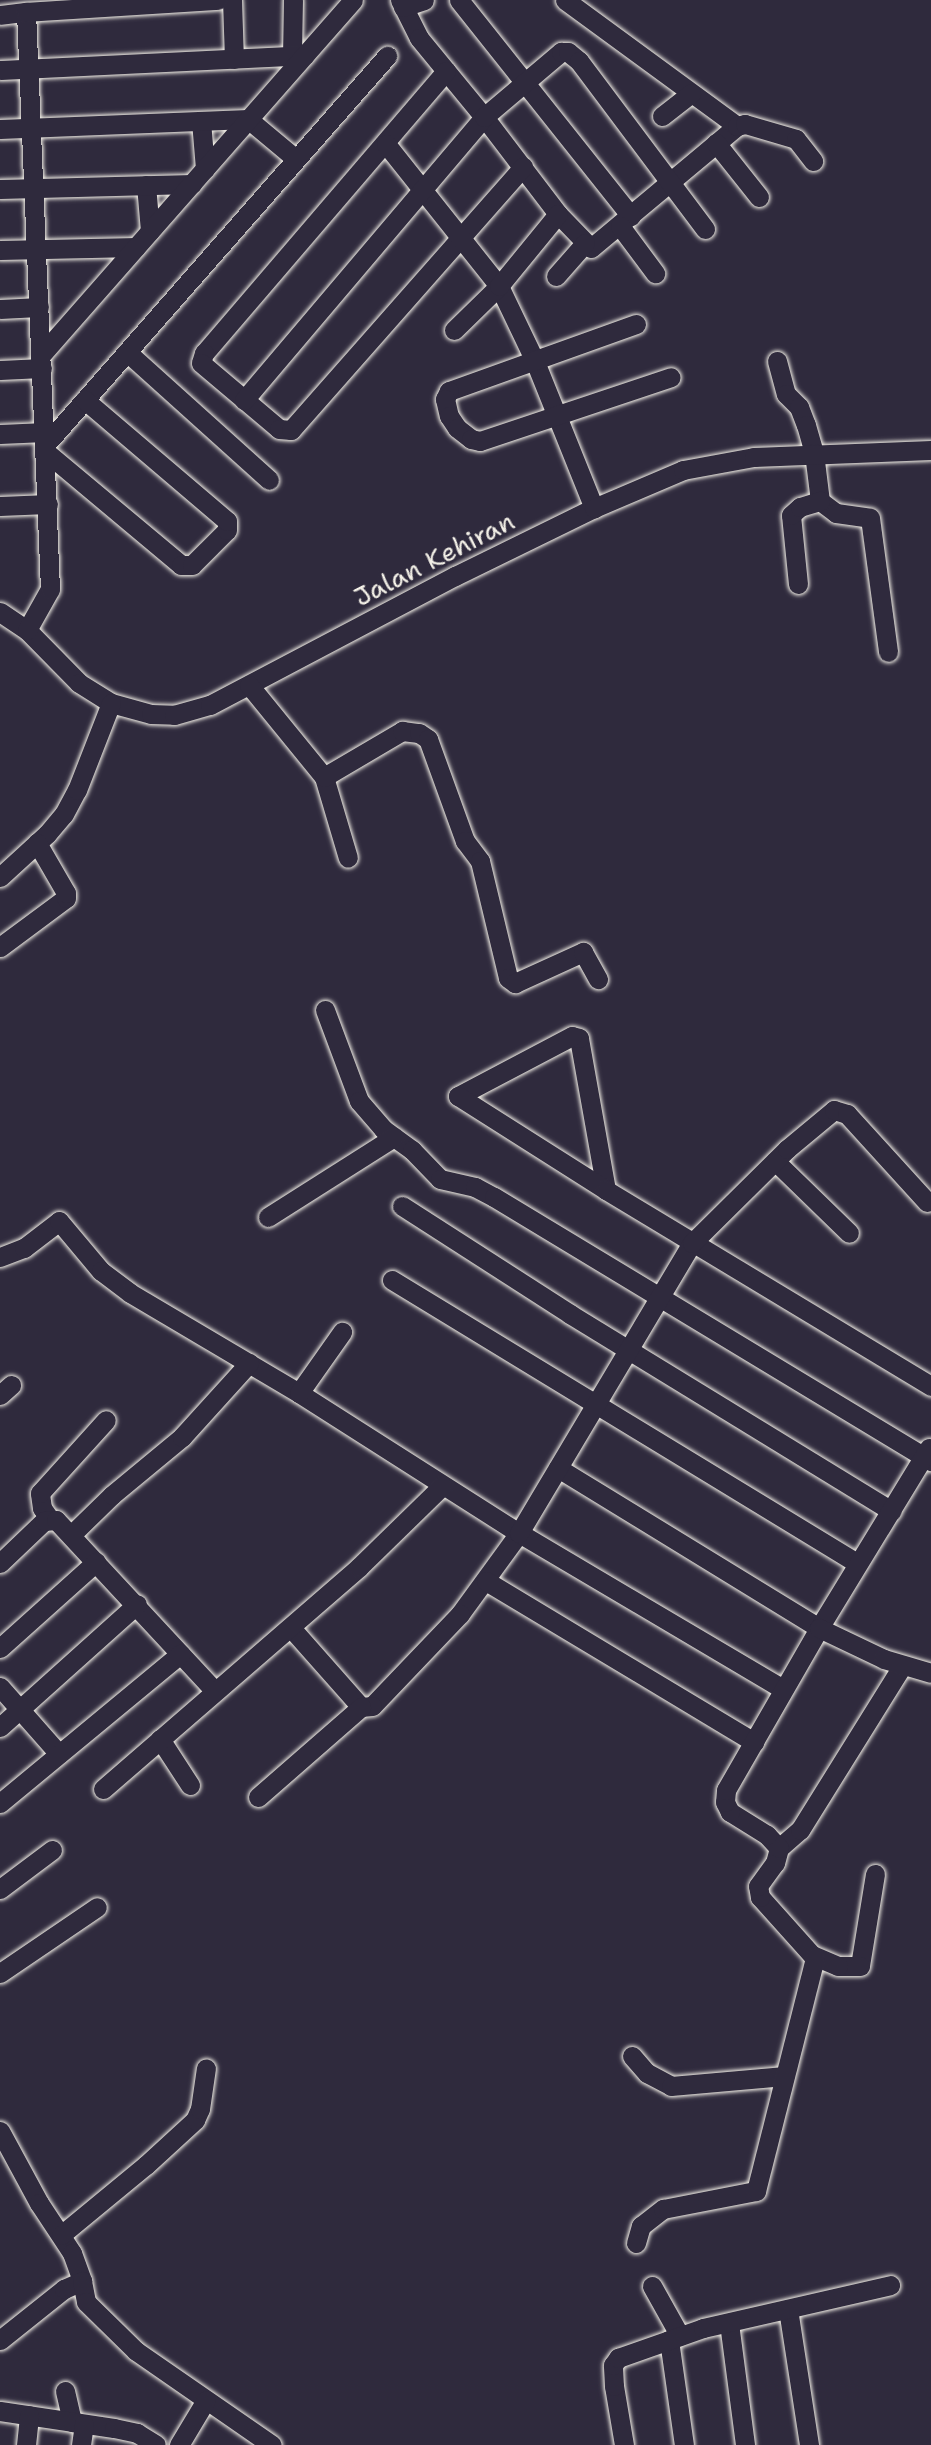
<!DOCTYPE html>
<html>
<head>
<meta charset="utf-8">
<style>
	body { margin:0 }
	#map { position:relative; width:931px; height:2445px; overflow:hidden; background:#2f2a3d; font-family:"Shantell Sans",sans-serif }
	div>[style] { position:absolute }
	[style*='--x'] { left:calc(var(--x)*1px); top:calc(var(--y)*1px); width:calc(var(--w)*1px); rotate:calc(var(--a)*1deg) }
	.roads { filter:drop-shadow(0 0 2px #f4f1e8) drop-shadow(0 0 2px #f4f1e8) }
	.minor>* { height:19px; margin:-9.5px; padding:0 9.5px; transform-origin:9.5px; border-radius:9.5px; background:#2f2a3d }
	span { translate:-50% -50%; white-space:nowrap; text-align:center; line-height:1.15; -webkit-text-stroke:5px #2f2a3d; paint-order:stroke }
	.street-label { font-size:26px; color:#f4f1e8 }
</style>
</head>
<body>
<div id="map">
	<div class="roads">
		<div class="minor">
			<div style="--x:232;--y:0;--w:59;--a:88.1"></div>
			<div style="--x:400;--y:0;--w:42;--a:63.4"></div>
			<div style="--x:419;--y:38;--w:102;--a:50.6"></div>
			<div style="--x:484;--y:117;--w:122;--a:52.7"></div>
			<div style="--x:558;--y:214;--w:47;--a:45.9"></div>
			<div style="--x:591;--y:248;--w:190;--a:-39.9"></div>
			<div style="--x:459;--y:0;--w:276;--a:51.5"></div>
			<div style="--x:565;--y:0;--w:213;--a:36.2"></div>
			<div style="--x:737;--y:126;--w:8;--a:-14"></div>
			<div style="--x:745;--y:124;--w:53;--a:16.4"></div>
			<div style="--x:796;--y:139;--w:28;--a:52"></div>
			<div style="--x:403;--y:7;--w:22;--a:-18"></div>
			<div style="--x:0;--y:15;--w:26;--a:-7"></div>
			<div style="--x:292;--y:56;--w:56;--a:-89"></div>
			<div style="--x:0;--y:70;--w:305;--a:-2.8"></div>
			<div style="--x:446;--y:71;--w:372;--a:130.6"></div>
			<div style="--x:204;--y:353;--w:10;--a:107"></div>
			<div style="--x:201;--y:363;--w:102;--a:40.2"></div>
			<div style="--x:279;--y:429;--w:12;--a:5"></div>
			<div style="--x:291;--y:430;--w:351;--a:-48.6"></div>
			<div style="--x:662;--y:116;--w:37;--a:-38"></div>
			<div style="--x:201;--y:121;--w:48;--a:85.2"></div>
			<div style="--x:0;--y:129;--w:248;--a:-2.3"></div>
			<div style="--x:248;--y:119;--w:62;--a:39.8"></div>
			<div style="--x:716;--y:143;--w:69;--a:51.5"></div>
			<div style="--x:386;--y:144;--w:181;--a:51.5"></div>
			<div style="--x:499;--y:286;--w:81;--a:64.4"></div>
			<div style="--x:534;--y:359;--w:161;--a:68.1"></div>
			<div style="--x:146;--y:185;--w:46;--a:85"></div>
			<div style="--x:0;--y:189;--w:192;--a:-1.5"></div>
			<div style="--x:620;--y:226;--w:59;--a:53.3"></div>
			<div style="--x:0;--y:250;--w:136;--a:-1.3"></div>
			<div style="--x:556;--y:276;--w:44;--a:-48.7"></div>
			<div style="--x:0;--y:309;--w:39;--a:-3"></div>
			<div style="--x:636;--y:324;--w:199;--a:160.3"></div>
			<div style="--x:449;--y:391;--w:9;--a:117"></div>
			<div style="--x:445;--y:399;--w:17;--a:77"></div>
			<div style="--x:449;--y:416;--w:14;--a:56"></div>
			<div style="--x:457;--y:428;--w:18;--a:38"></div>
			<div style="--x:471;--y:439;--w:9;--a:13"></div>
			<div style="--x:480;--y:441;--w:201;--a:-18.5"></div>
			<div style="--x:454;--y:330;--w:63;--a:-44.4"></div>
			<div style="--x:499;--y:286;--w:93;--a:-50.7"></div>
			<div style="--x:127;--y:352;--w:191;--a:42"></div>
			<div style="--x:42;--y:354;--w:471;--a:-48.7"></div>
			<div style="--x:777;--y:361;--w:34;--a:75"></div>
			<div style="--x:786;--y:394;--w:18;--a:45"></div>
			<div style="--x:799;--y:407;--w:19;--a:69"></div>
			<div style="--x:806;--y:425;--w:29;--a:74"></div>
			<div style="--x:814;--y:453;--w:48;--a:82.9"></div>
			<div style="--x:820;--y:501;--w:20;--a:37"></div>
			<div style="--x:836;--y:513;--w:34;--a:8"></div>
			<div style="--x:870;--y:518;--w:135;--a:82.3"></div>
			<div style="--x:0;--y:370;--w:42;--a:-2.7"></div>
			<div style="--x:244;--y:400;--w:371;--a:-49.7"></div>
			<div style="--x:484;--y:117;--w:101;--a:-40.2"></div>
			<div style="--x:561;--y:52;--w:7;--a:0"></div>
			<div style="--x:568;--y:52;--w:14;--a:39"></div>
			<div style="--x:579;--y:61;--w:210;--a:53.1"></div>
			<div style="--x:0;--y:434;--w:45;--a:-2.5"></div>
			<div style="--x:46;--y:444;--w:517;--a:-48.69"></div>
			<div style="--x:46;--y:452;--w:176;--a:39.9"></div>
			<div style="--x:181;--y:565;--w:11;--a:0"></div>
			<div style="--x:192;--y:565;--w:49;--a:-45"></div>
			<div style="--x:227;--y:530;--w:9;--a:-90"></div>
			<div style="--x:227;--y:521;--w:187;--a:-139.6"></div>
			<div style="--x:0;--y:506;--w:48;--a:-2.4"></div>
			<div style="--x:798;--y:584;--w:69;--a:-95.8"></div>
			<div style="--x:791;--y:515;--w:12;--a:-42"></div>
			<div style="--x:800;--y:507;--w:21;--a:-17"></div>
			<div style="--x:0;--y:612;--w:32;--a:34"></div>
			<div style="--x:27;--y:630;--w:74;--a:45.5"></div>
			<div style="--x:79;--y:683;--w:38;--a:32"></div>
			<div style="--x:111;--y:703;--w:41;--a:15.4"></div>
			<div style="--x:151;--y:714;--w:23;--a:2"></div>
			<div style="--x:174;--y:715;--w:37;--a:-16"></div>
			<div style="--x:210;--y:705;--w:277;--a:-27.8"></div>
			<div style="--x:455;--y:576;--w:155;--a:-26.1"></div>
			<div style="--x:594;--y:508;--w:97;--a:-23.1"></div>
			<div style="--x:683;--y:470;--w:72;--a:-10.4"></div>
			<div style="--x:754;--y:457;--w:177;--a:-2.3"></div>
			<div style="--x:27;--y:630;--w:47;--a:-60.7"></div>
			<div style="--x:50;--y:589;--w:577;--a:-92.38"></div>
			<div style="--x:26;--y:12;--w:192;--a:-3.6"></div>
			<div style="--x:249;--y:685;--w:119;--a:50.8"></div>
			<div style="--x:324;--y:777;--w:84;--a:73.5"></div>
			<div style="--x:324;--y:777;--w:91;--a:-30.5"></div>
			<div style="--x:402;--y:731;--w:17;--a:7"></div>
			<div style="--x:419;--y:733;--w:11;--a:34"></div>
			<div style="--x:428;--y:739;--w:109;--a:70.1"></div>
			<div style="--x:465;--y:841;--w:25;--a:53"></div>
			<div style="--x:480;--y:861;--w:120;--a:76.5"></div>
			<div style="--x:508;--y:978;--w:9;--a:36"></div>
			<div style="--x:515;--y:983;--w:75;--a:-24.5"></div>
			<div style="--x:583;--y:952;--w:31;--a:61"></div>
			<div style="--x:0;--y:877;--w:64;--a:-42.5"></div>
			<div style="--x:47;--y:834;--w:26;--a:-50"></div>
			<div style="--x:64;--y:814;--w:27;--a:-62"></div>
			<div style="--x:77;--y:790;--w:93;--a:-68.7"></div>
			<div style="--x:0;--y:947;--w:82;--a:-36.6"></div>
			<div style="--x:66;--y:898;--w:5;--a:-90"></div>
			<div style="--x:66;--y:893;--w:58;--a:-120.1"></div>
			<div style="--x:325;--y:1010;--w:97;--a:69.5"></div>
			<div style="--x:359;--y:1101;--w:37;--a:49"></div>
			<div style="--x:383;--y:1129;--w:36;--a:36"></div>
			<div style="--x:412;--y:1150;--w:40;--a:46"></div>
			<div style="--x:440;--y:1179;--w:36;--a:13"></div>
			<div style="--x:475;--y:1187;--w:21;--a:28"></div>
			<div style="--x:494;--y:1197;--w:511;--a:31.14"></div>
			<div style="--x:775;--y:1161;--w:103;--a:44.2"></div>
			<div style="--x:606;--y:1190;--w:154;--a:-100.1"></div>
			<div style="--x:579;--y:1038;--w:7;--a:-164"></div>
			<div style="--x:572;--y:1036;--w:129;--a:152.2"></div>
			<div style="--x:458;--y:1096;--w:175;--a:32.4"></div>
			<div style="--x:606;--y:1190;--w:380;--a:31.1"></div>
			<div style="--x:402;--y:1206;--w:200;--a:32.7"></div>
			<div style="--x:570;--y:1314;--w:377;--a:31.5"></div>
			<div style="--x:268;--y:1217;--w:149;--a:-32.4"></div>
			<div style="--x:0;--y:1257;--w:26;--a:-21"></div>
			<div style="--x:24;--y:1248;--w:44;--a:-37.6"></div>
			<div style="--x:59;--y:1221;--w:65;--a:50"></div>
			<div style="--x:101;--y:1271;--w:36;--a:37"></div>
			<div style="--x:130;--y:1293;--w:196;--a:30.6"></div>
			<div style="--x:299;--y:1393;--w:261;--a:32.5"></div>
			<div style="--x:519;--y:1533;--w:100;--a:126.1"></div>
			<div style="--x:460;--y:1614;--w:127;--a:133.7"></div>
			<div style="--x:372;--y:1706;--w:11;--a:175"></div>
			<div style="--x:361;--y:1707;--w:106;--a:-131.5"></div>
			<div style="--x:392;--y:1280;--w:544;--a:31.32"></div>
			<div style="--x:299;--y:1393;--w:75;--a:-54.8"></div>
			<div style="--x:0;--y:1395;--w:15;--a:-42"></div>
			<div style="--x:558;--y:1468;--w:306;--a:31.5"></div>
			<div style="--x:819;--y:1628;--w:211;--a:-58.6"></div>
			<div style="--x:49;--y:1518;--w:12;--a:-125"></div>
			<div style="--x:42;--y:1508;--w:15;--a:-98"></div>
			<div style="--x:40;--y:1493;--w:98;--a:-47.9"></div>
			<div style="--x:71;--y:1535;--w:57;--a:-44.3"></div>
			<div style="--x:112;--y:1495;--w:91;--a:-39.6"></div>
			<div style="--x:182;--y:1437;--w:100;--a:-47.8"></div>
			<div style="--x:0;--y:1563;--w:61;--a:-43.7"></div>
			<div style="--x:44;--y:1521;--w:12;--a:-5"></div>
			<div style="--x:56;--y:1520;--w:233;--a:47.1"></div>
			<div style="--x:486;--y:1581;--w:313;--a:31"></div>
			<div style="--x:0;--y:1648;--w:129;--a:-41.9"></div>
			<div style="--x:0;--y:1687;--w:89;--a:48.6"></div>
			<div style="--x:783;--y:1689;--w:307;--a:-149.4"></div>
			<div style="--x:519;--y:1533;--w:338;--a:-59.2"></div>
			<div style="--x:692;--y:1243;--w:134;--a:-44.7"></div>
			<div style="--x:787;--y:1149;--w:61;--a:-39.7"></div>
			<div style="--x:834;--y:1110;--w:14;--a:17"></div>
			<div style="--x:847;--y:1114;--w:119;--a:47.7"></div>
			<div style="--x:0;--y:1727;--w:184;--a:-41.9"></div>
			<div style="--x:160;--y:1739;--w:55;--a:56.9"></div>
			<div style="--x:103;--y:1789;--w:339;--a:-40.9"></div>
			<div style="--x:359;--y:1567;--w:116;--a:-44.3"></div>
			<div style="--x:258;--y:1797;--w:137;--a:-41.1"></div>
			<div style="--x:0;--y:1803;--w:234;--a:-39.6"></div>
			<div style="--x:779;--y:1848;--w:28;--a:-41"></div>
			<div style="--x:800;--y:1830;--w:193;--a:-58.1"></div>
			<div style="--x:875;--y:1874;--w:93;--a:99.3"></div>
			<div style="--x:860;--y:1966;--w:22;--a:180"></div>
			<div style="--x:838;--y:1966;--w:28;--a:-157"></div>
			<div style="--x:812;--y:1955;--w:78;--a:-131.9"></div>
			<div style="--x:760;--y:1897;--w:11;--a:-100"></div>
			<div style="--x:758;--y:1886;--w:29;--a:-54"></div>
			<div style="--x:775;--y:1863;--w:16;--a:-75"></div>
			<div style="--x:779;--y:1848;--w:18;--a:-133"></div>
			<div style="--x:767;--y:1835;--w:44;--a:-148.1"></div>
			<div style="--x:730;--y:1812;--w:11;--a:-117"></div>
			<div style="--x:725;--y:1802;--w:12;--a:-85"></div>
			<div style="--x:726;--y:1790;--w:187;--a:-60.1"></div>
			<div style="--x:819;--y:1628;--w:72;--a:25.5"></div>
			<div style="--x:884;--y:1659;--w:49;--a:16.6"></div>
			<div style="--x:0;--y:1889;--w:65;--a:-36.9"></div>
			<div style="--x:0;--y:1973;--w:117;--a:-34.2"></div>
			<div style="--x:632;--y:2056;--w:23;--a:49"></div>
			<div style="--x:647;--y:2073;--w:27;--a:28"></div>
			<div style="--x:671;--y:2086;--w:114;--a:-5"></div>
			<div style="--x:0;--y:2131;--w:82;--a:61.6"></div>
			<div style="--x:39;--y:2203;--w:60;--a:56.6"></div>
			<div style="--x:72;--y:2253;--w:30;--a:70"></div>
			<div style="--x:61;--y:2235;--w:110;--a:-39.5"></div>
			<div style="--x:146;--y:2165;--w:67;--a:-42.6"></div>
			<div style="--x:195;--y:2120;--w:12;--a:-66"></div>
			<div style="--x:200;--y:2109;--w:41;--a:-81.7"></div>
			<div style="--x:636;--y:2243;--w:18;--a:-74"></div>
			<div style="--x:641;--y:2226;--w:28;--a:-38"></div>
			<div style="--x:663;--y:2209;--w:95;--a:-11"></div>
			<div style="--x:756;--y:2191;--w:241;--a:-75.8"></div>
			<div style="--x:652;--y:2286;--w:57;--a:60.8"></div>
			<div style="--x:788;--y:2309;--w:138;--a:81.2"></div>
			<div style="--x:729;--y:2323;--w:123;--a:82.5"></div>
			<div style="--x:0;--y:2340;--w:82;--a:-38.6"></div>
			<div style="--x:64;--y:2289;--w:20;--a:-24"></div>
			<div style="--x:82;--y:2281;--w:21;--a:79"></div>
			<div style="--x:86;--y:2302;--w:70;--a:44.4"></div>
			<div style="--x:136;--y:2351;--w:165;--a:34.7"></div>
			<div style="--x:669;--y:2340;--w:106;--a:81.9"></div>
			<div style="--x:65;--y:2391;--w:32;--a:77"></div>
			<div style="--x:0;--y:2411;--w:115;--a:8.5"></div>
			<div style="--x:114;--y:2428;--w:24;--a:12"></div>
			<div style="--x:137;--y:2433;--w:22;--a:32"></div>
			<div style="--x:26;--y:2445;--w:30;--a:-84"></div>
			<div style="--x:81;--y:2445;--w:21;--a:-82"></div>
			<div style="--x:179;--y:2445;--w:52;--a:-59"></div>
			<div style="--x:624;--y:2445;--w:60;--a:-99.6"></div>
			<div style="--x:614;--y:2386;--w:21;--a:-93"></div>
			<div style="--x:613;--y:2365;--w:9;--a:-54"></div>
			<div style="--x:618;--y:2358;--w:90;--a:-19.4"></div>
			<div style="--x:703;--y:2328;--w:192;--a:-12.9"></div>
		</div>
	</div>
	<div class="street-label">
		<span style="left:434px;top:559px;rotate:-27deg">Jalan Kehiran</span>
	</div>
</div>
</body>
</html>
